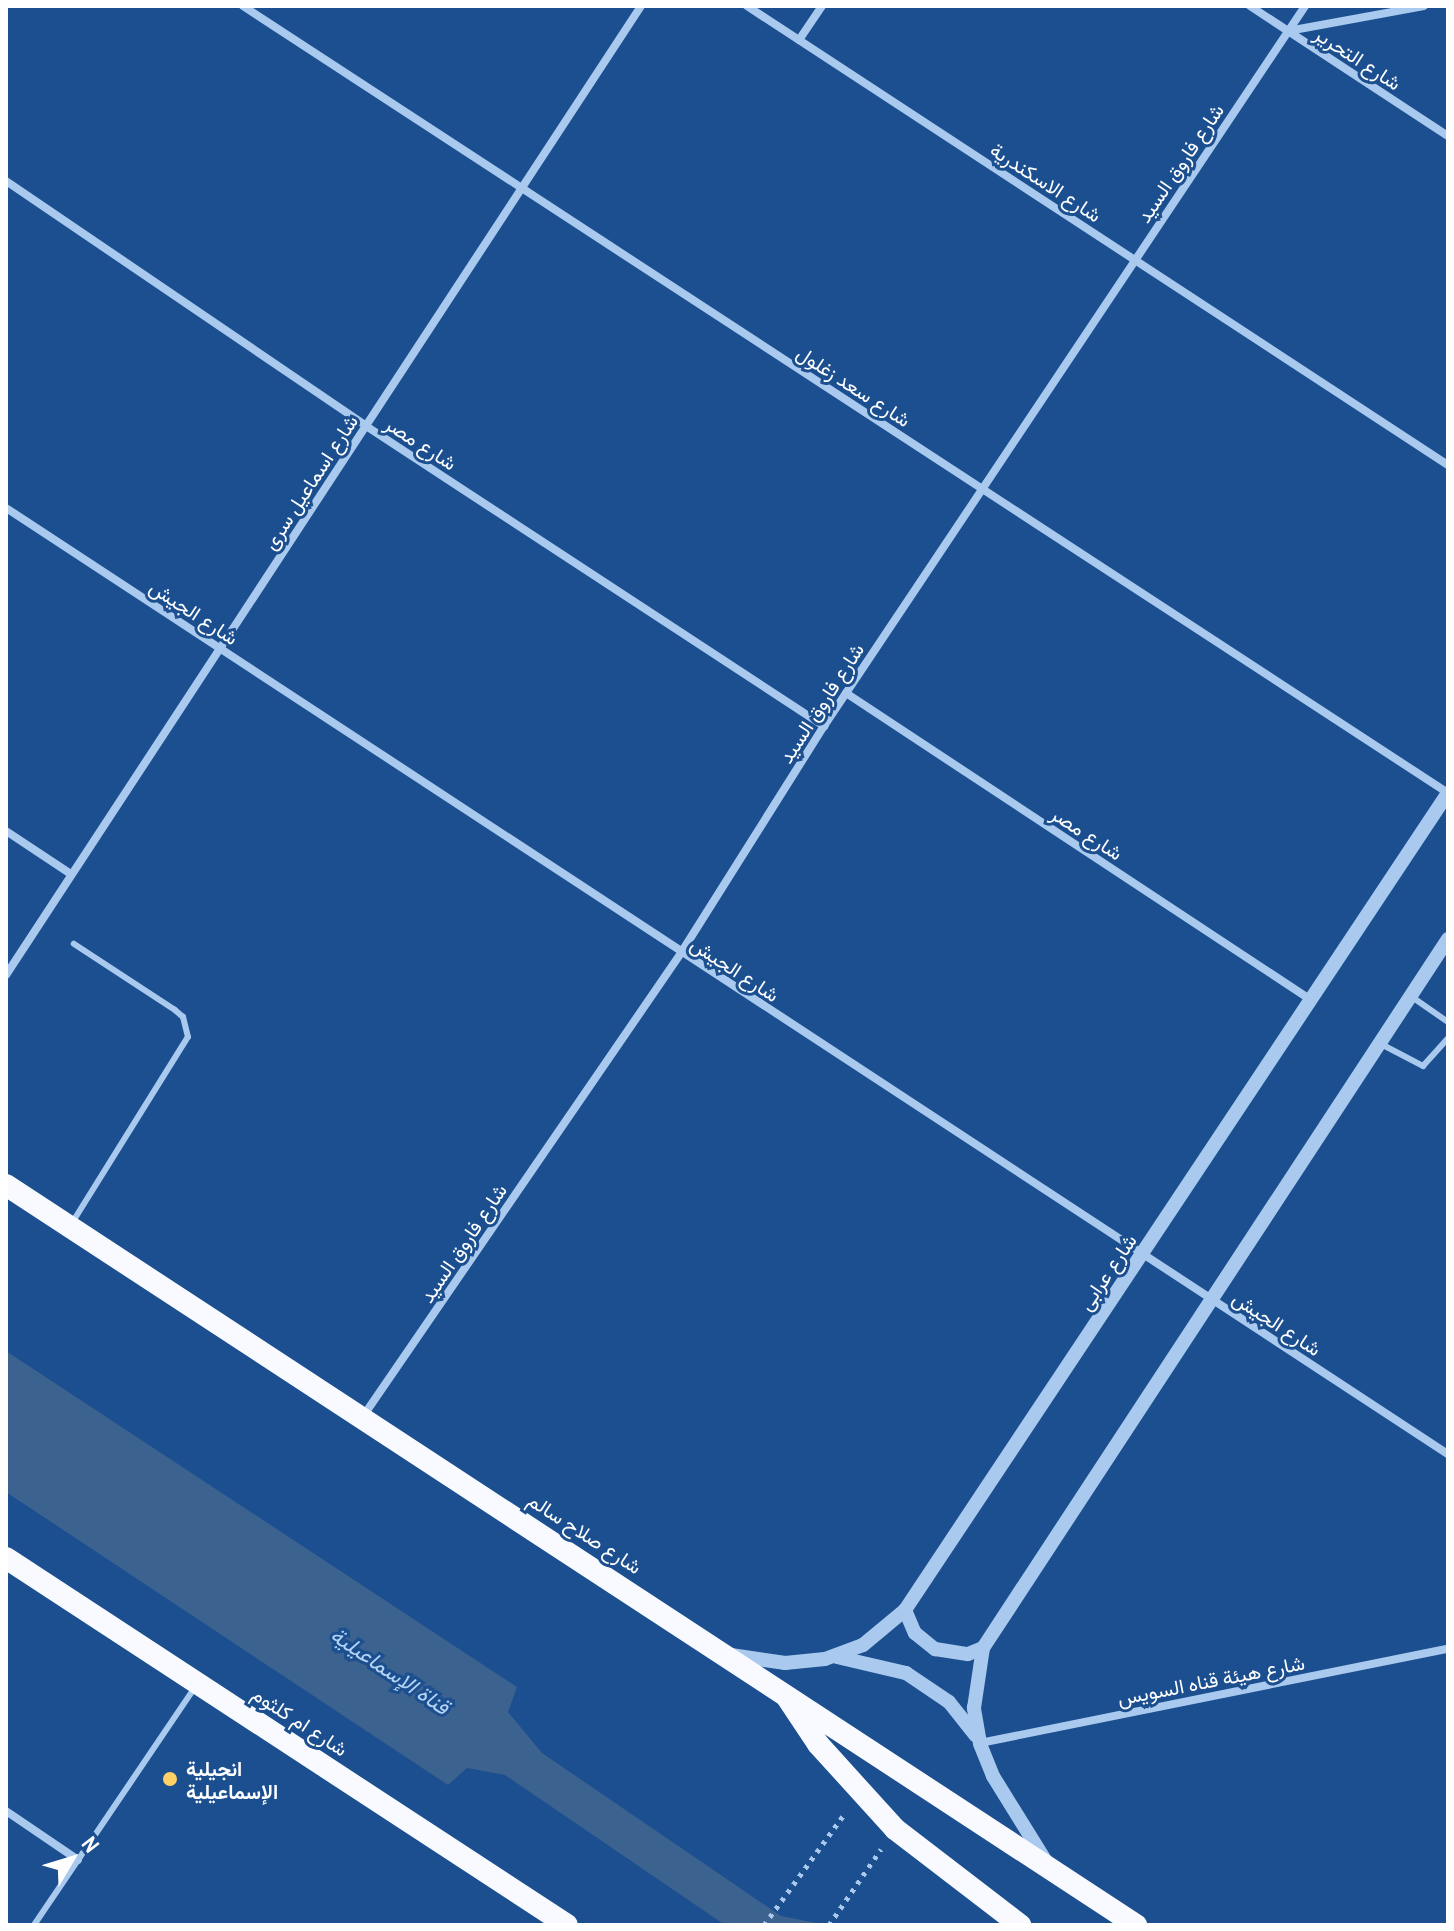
<!DOCTYPE html>
<html>
<head>
<meta charset="utf-8">
<style>
	body { margin:0 }
	#map { position:relative; width:1454px; height:1931px; overflow:hidden; background:#1b4f8f; font-family:"Archivo Narrow",Vazirmatn,sans-serif }
	div>[style] { position:absolute }
	[style*='--x'] { left:calc(var(--x)*1px); top:calc(var(--y)*1px); width:calc(var(--w)*1px); rotate:calc(var(--a)*1deg) }
	.water>* { inset:0; background:#3c6290 }
	.path>* { height:5px; margin-top:-2.5px; transform-origin:0; background:repeating-linear-gradient(90deg,#a9c9ee 0 4px,transparent 0 10px) }
	.service>* { height:6px; margin:-3px; padding:0 3px; transform-origin:3px; border-radius:3px; background:#a9c9ee }
	.minor>* { height:8px; margin:-4px; padding:0 4px; transform-origin:4px; border-radius:4px; background:#a9c9ee }
	.tertiary>* { height:14px; margin:-7px; padding:0 7px; transform-origin:7px; border-radius:7px; background:#a9c9ee }
	.trunk>* { height:22px; margin:-11px; padding:0 11px; transform-origin:11px; border-radius:11px; background:#f8faff }
	.dots>* { width:22px; height:22px; translate:-50% -50%; box-sizing:border-box; border:4px solid #1b4f8f; border-radius:50% }
	span { translate:-50% -50%; white-space:nowrap; text-align:center; line-height:1.15; -webkit-text-stroke:6px #1b4f8f; paint-order:stroke }
	.street-label { font-size:20px; color:#fff }
	.poi-label { font-size:20px; color:#fff; font-weight:700 }
	.left { translate:0 -50%; text-align:left }
	.water-label { font-size:22px; color:#b5d3f5; font-style:italic }
	.frame { position:absolute; inset:0; border:8px solid #fff; pointer-events:none }
	.north { position:absolute; left:32px; top:1819px; width:80px; height:80px; -webkit-text-stroke:6px #1b4f8f; paint-order:stroke; rotate:52deg; font-size:22px; font-weight:700; line-height:32px; text-align:center; color:#fff }
	.north::after { content:''; display:block; margin:auto; width:28px; height:36px; background:#fff; clip-path:polygon(50% 0,100% 100%,50% 72%,0 100%) }
</style>
</head>
<body>
<div id="map">
	<div class="water">
		<div style="clip-path:polygon(6px 1351px,517px 1687px,508px 1712px,542px 1753px,781px 1916px,827px 1925px,725px 1925px,505px 1775px,467px 1768px,448px 1785px,6px 1492px)"></div>
	</div>
	<div class="path">
		<div style="--x:764;--y:1925;--w:138;--a:-54.1"></div>
		<div style="--x:829;--y:1925;--w:92;--a:-55.6"></div>
	</div>
	<div class="service">
		<div style="--x:1412;--y:997;--w:44;--a:34.8"></div>
		<div style="--x:1379;--y:1043;--w:50;--a:27.6"></div>
		<div style="--x:1423;--y:1066;--w:38;--a:-48"></div>
		<div style="--x:72;--y:1223;--w:219;--a:-58.1"></div>
		<div style="--x:188;--y:1037;--w:21;--a:-104"></div>
		<div style="--x:183;--y:1017;--w:11;--a:-139"></div>
		<div style="--x:175;--y:1010;--w:121;--a:-146.8"></div>
		<div style="--x:34;--y:1925;--w:289;--a:-55.9"></div>
	</div>
	<div class="minor">
		<div style="--x:243;--y:6;--w:1439;--a:33.15"></div>
		<div style="--x:747;--y:6;--w:838;--a:33.22"></div>
		<div style="--x:1250;--y:6;--w:237;--a:33.3"></div>
		<div style="--x:1288;--y:31;--w:138;--a:-10.4"></div>
		<div style="--x:799;--y:40;--w:41;--a:-55.9"></div>
		<div style="--x:6;--y:181;--w:435;--a:34.2"></div>
		<div style="--x:366;--y:426;--w:548;--a:33.23"></div>
		<div style="--x:6;--y:508;--w:1725;--a:33.27"></div>
		<div style="--x:846;--y:693;--w:557;--a:33.43"></div>
		<div style="--x:6;--y:831;--w:78;--a:33.5"></div>
		<div style="--x:6;--y:975;--w:1159;--a:-56.76"></div>
		<div style="--x:364;--y:1415;--w:560;--a:-55.54"></div>
		<div style="--x:681;--y:953;--w:268;--a:-57.8"></div>
		<div style="--x:824;--y:726;--w:866;--a:-56.25"></div>
		<div style="--x:980;--y:1743;--w:477;--a:-11.4"></div>
		<div style="--x:6;--y:1811;--w:87;--a:34.2"></div>
	</div>
	<div class="tertiary">
		<div style="--x:905;--y:1610;--w:25;--a:67"></div>
		<div style="--x:915;--y:1633;--w:26;--a:39"></div>
		<div style="--x:935;--y:1649;--w:33;--a:9"></div>
		<div style="--x:968;--y:1654;--w:16;--a:-22"></div>
		<div style="--x:731;--y:1655;--w:55;--a:8.4"></div>
		<div style="--x:785;--y:1663;--w:40;--a:-5.7"></div>
		<div style="--x:825;--y:1659;--w:40;--a:-20.2"></div>
		<div style="--x:863;--y:1645;--w:55;--a:-39.8"></div>
		<div style="--x:905;--y:1610;--w:981;--a:-56.39"></div>
		<div style="--x:837;--y:1657;--w:71;--a:13.1"></div>
		<div style="--x:906;--y:1673;--w:52;--a:34"></div>
		<div style="--x:949;--y:1702;--w:43;--a:51.5"></div>
		<div style="--x:1045;--y:1860;--w:99;--a:-121.8"></div>
		<div style="--x:993;--y:1776;--w:35;--a:-112"></div>
		<div style="--x:980;--y:1743;--w:36;--a:-100"></div>
		<div style="--x:974;--y:1708;--w:61;--a:-81.5"></div>
		<div style="--x:983;--y:1648;--w:848;--a:-56.74"></div>
	</div>
	<div class="trunk">
		<div style="--x:6;--y:1185;--w:1351;--a:33.22"></div>
		<div style="--x:6;--y:1558;--w:670;--a:33.19"></div>
		<div style="--x:788;--y:1699;--w:54;--a:56.3"></div>
		<div style="--x:818;--y:1744;--w:115;--a:47.8"></div>
		<div style="--x:895;--y:1829;--w:158;--a:37.5"></div>
	</div>
	<div class="dots">
		<div style="left:170px;top:1779px;background:#ffd166"></div>
	</div>
	<div class="street-label">
		<span style="left:1358px;top:58px;rotate:33deg">شارع التحرير</span>
		<span style="left:1180px;top:163px;rotate:-56deg">شارع فاروق السيد</span>
		<span style="left:1046px;top:182px;rotate:33deg">شارع الاسكندرية</span>
		<span style="left:854px;top:386px;rotate:33deg">شارع سعد زغلول</span>
		<span style="left:421px;top:443px;rotate:33deg">شارع مصر</span>
		<span style="left:310px;top:482px;rotate:-57deg">شارع اسماعيل سرى</span>
		<span style="left:194px;top:612px;rotate:33deg">شارع الجيش</span>
		<span style="left:821px;top:703px;rotate:-57deg">شارع فاروق السيد</span>
		<span style="left:1087px;top:833px;rotate:33deg">شارع مصر</span>
		<span style="left:735px;top:969px;rotate:33deg">شارع الجيش</span>
		<span style="left:463px;top:1243px;rotate:-56deg">شارع فاروق السيد</span>
		<span style="left:1107px;top:1272px;rotate:-56deg">شارع عرابى</span>
		<span style="left:1277px;top:1323px;rotate:33deg">شارع الجيش</span>
		<span style="left:585px;top:1533px;rotate:33deg">شارع صلاح سالم</span>
		<span style="left:1211px;top:1680px;rotate:-11deg">شارع هيئة قناه السويس</span>
		<span style="left:300px;top:1721px;rotate:33deg">شارع ام كلثوم</span>
	</div>
	<div class="poi-label">
		<span class="left" style="left:186px;top:1780px">انجيلية<br>الإسماعيلية</span>
	</div>
	<div class="water-label">
		<span style="left:390px;top:1671px;rotate:34deg">قناة الإسماعيلية</span>
	</div>
	<div class="frame"></div>
	<div class="north">N</div>
</div>
</body>
</html>
